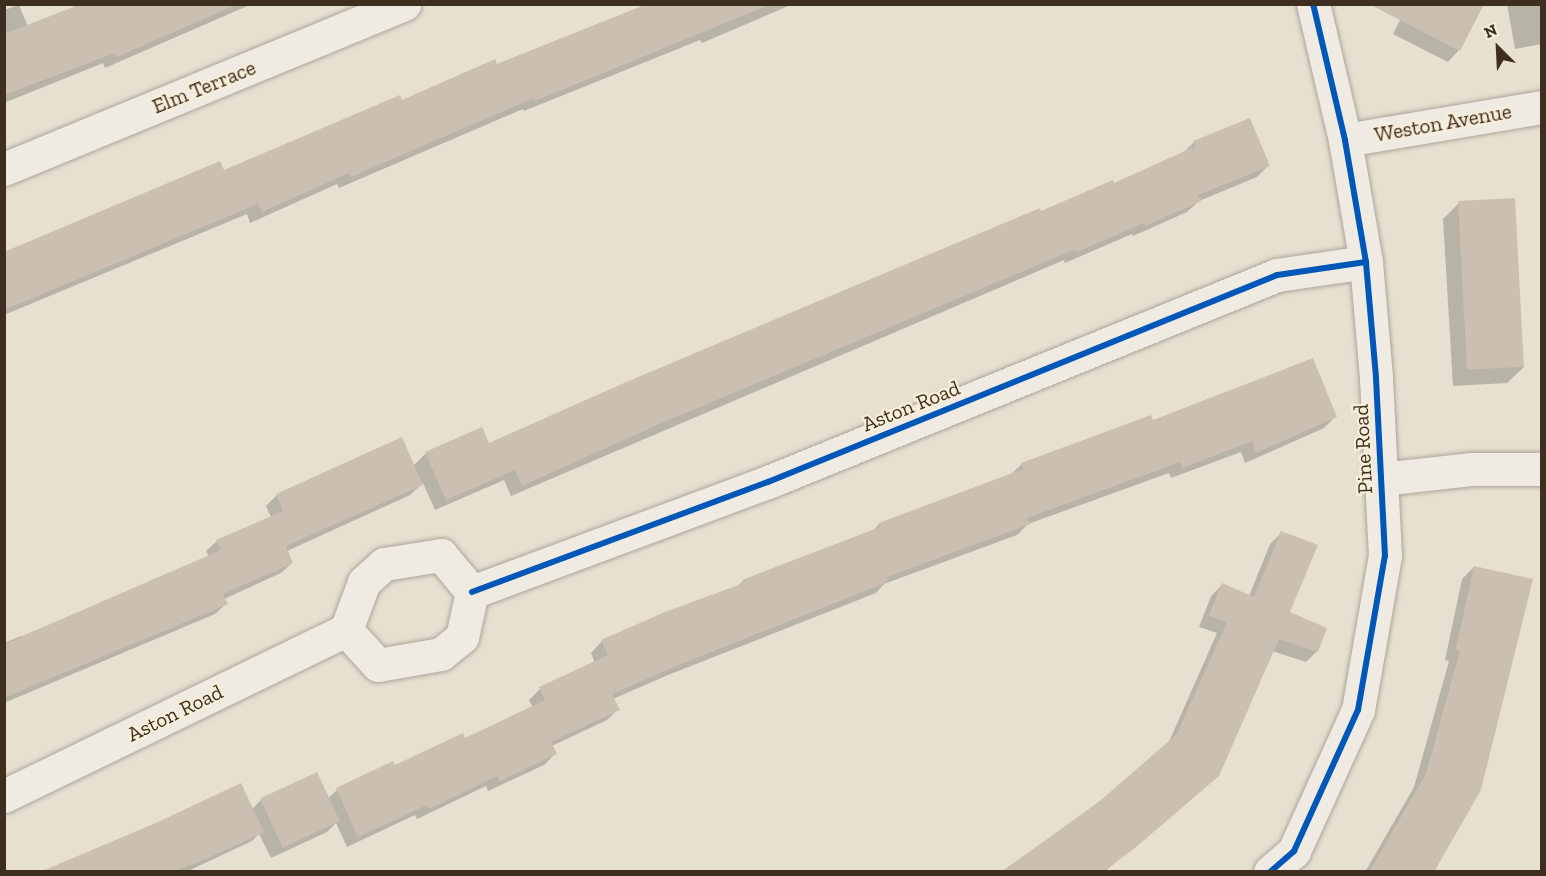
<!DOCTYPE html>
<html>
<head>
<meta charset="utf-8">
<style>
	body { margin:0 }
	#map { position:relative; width:1546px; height:876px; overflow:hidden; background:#e7e0d1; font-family:"Zilla Slab",serif }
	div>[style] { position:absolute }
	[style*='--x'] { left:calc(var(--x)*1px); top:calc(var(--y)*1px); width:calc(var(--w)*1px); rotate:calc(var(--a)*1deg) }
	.shadow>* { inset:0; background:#0003 }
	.building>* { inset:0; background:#cbbfb2; transform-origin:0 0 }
	.roads { filter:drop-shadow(0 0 2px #ada599) drop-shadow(0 0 2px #ada599) }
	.street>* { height:33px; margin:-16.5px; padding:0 16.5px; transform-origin:16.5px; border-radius:16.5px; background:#efebe3 }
	.cycleway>* { height:6px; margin:-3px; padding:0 3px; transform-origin:3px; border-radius:3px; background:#0057b8 }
	span { translate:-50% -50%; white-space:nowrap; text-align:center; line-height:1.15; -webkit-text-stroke:4.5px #f7eed8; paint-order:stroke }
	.street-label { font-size:21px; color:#3d2e20 }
	.frame { position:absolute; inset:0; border:6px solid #3d2e20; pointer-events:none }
	.north { position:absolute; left:1468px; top:18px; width:60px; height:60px; -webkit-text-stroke:4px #f7eed8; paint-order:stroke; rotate:336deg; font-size:16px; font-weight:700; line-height:24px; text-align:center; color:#3d2e20 }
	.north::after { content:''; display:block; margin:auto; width:21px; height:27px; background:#3d2e20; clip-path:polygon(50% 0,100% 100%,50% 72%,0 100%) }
</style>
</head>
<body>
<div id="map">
	<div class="shadow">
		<div style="clip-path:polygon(96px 4px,252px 4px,105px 68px,103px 63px,4px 103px,4px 10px,19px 5px,28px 27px)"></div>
		<div style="clip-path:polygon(649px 4px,793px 4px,702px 43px,700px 40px,524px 111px,523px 109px,339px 188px,337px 184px,250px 223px,247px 214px,4px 315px,4px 255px,496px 66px,583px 30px,584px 33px)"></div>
		<div style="clip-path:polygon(1408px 4px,1459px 50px,1448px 62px,1393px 34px)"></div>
		<div style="clip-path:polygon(1507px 4px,1542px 4px,1542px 44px,1515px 49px)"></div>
		<div style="clip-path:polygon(1194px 142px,1268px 166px,1257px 177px,1199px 201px,1187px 212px,1133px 236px,1132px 234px,1065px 263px,1064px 260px,511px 496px,504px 480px,435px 510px,423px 483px,410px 495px,287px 551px,292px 563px,281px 573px,224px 599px,226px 604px,215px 614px,4px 703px,4px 643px,21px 636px,22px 638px,209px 557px,206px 551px,217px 541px,271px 517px,266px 506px,277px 495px,413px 466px,426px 453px,488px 445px,1113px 185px,1183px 153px)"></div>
		<div style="clip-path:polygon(1459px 203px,1524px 367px,1507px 383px,1453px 386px,1443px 219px)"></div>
		<div style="clip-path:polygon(1335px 417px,1324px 428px,1245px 463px,1241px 452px,1171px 478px,1169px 473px,1028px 524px,1017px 535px,884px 584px,876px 593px,668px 675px,613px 699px,618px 709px,607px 720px,552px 746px,555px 754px,544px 765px,488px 791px,486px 786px,417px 819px,415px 815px,347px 847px,336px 823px,327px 832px,271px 858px,259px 834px,252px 841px,186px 872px,44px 872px,252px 809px,261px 800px,328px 798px,337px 790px,392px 763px,394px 767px,464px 740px,533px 708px,529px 700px,540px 689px,595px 663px,591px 653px,602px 641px,737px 587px,743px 581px,872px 532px,879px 524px,1010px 475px,1022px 464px,1152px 422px)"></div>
		<div style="clip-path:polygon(1281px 533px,1288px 613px,1317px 651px,1306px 662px,1272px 651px,1206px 786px,1104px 872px,1001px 872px,1102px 801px,1168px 744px,1217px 633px,1199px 627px,1211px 596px,1222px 585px,1249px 596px,1270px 544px)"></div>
		<div style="clip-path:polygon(1474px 567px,1432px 872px,1365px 872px,1414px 787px,1449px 661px,1445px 660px,1462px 579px)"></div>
	</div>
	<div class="building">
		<div style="clip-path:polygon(81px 4px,238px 4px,117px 57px,115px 53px,4px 95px,4px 34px)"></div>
		<div style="clip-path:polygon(647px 4px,769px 5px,535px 101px,534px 98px,351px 177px,349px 173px,262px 212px,258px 204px,4px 310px,4px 252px,220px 161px,224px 170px,400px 95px,402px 100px,495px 59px,497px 64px)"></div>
		<div style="clip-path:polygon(1369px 4px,1484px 4px,1460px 51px)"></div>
		<div style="clip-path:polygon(1250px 118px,1270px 166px,1198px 195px,1201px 201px,1145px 226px,1144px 223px,1077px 252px,1076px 249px,657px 425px,522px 486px,515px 470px,446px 500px,425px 452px,482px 427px,489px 443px,624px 383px,904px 265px,1040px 208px,1041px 211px,1113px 180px,1114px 183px,1196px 146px,1193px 141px)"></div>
		<div style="left:1515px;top:198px;width:169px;height:57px;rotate:87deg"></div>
		<div style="clip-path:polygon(1313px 358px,1337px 417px,1256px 453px,1252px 441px,1182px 468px,1180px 462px,1027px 518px,1030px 524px,887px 577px,888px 582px,681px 664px,612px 694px,620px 710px,551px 742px,557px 754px,500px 781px,497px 776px,429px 809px,427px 805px,358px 837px,336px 788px,393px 761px,395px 765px,463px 733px,465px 738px,545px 700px,539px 687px,608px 655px,601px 640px,665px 612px,744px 583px,742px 580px,880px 527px,879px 523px,1023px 469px,1021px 463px,1151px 415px,1153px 420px)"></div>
		<div style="clip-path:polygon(402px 437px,423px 485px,286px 546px,293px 563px,223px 594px,228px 604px,4px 698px,4px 644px,221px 550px,216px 540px,283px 511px,276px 494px)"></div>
		<div style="clip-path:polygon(1281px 531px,1318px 545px,1290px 612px,1327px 628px,1318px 652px,1279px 639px,1219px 776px,1135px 848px,1102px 872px,1002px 872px,1101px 800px,1177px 734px,1227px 622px,1209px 616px,1222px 583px,1254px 597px)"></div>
		<div style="clip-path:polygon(1474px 566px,1533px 579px,1481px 790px,1434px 872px,1369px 872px,1426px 774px,1460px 650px,1456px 649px)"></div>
		<div style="left:317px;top:772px;width:54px;height:63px;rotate:65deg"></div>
		<div style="clip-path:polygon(241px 783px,264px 832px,206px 859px,172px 872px,40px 872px,158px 822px)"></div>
	</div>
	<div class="roads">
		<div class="street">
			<div style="--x:1345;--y:140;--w:200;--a:-9.5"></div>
			<div style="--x:4;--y:169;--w:433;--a:-22.4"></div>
			<div style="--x:1381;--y:479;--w:92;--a:-6.3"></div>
			<div style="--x:1472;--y:469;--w:70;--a:0"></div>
			<div style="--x:472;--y:592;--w:316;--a:-20.4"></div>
			<div style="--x:768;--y:482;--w:549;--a:-22.13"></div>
			<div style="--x:1277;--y:275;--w:90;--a:-8.3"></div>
			<div style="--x:4;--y:796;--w:380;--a:-25.9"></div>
			<div style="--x:346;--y:630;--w:51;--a:-69.4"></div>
			<div style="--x:364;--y:582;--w:27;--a:-42"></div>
			<div style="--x:384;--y:564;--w:58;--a:-9"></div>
			<div style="--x:441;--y:555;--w:48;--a:50"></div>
			<div style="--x:472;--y:592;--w:46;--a:102.5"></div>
			<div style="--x:462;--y:637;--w:27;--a:141"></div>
			<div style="--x:441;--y:654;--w:64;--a:170.1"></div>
			<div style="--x:378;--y:665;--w:47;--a:-132.4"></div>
			<div style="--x:1270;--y:872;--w:32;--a:-41"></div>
			<div style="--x:1294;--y:851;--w:155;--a:-65.6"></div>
			<div style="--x:1358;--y:710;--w:156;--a:-80.1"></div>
			<div style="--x:1385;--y:556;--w:179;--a:-92.9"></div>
			<div style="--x:1376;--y:377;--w:115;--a:-95"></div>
			<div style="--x:1366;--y:262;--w:124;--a:-99.8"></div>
			<div style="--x:1345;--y:140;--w:140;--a:-103.2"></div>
		</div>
	</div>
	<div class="cycleway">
		<div style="--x:472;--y:592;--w:316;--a:-20.4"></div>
		<div style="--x:768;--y:482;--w:549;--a:-22.13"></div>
		<div style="--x:1277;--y:275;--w:90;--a:-8.3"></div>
		<div style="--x:1270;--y:872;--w:32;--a:-41"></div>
		<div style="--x:1294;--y:851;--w:155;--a:-65.6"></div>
		<div style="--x:1358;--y:710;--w:156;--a:-80.1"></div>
		<div style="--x:1385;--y:556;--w:179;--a:-92.9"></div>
		<div style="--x:1376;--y:377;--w:115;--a:-95"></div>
		<div style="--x:1366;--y:262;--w:124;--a:-99.8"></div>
		<div style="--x:1345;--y:140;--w:140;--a:-103.2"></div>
	</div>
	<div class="street-label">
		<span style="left:204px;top:87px;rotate:-22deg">Elm Terrace</span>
		<span style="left:1443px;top:123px;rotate:-10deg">Weston Avenue</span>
		<span style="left:911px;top:406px;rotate:-22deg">Aston Road</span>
		<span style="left:1363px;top:449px;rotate:-93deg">Pine Road</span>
		<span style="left:175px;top:713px;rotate:-26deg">Aston Road</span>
	</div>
	<div class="frame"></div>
	<div class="north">N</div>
</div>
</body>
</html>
